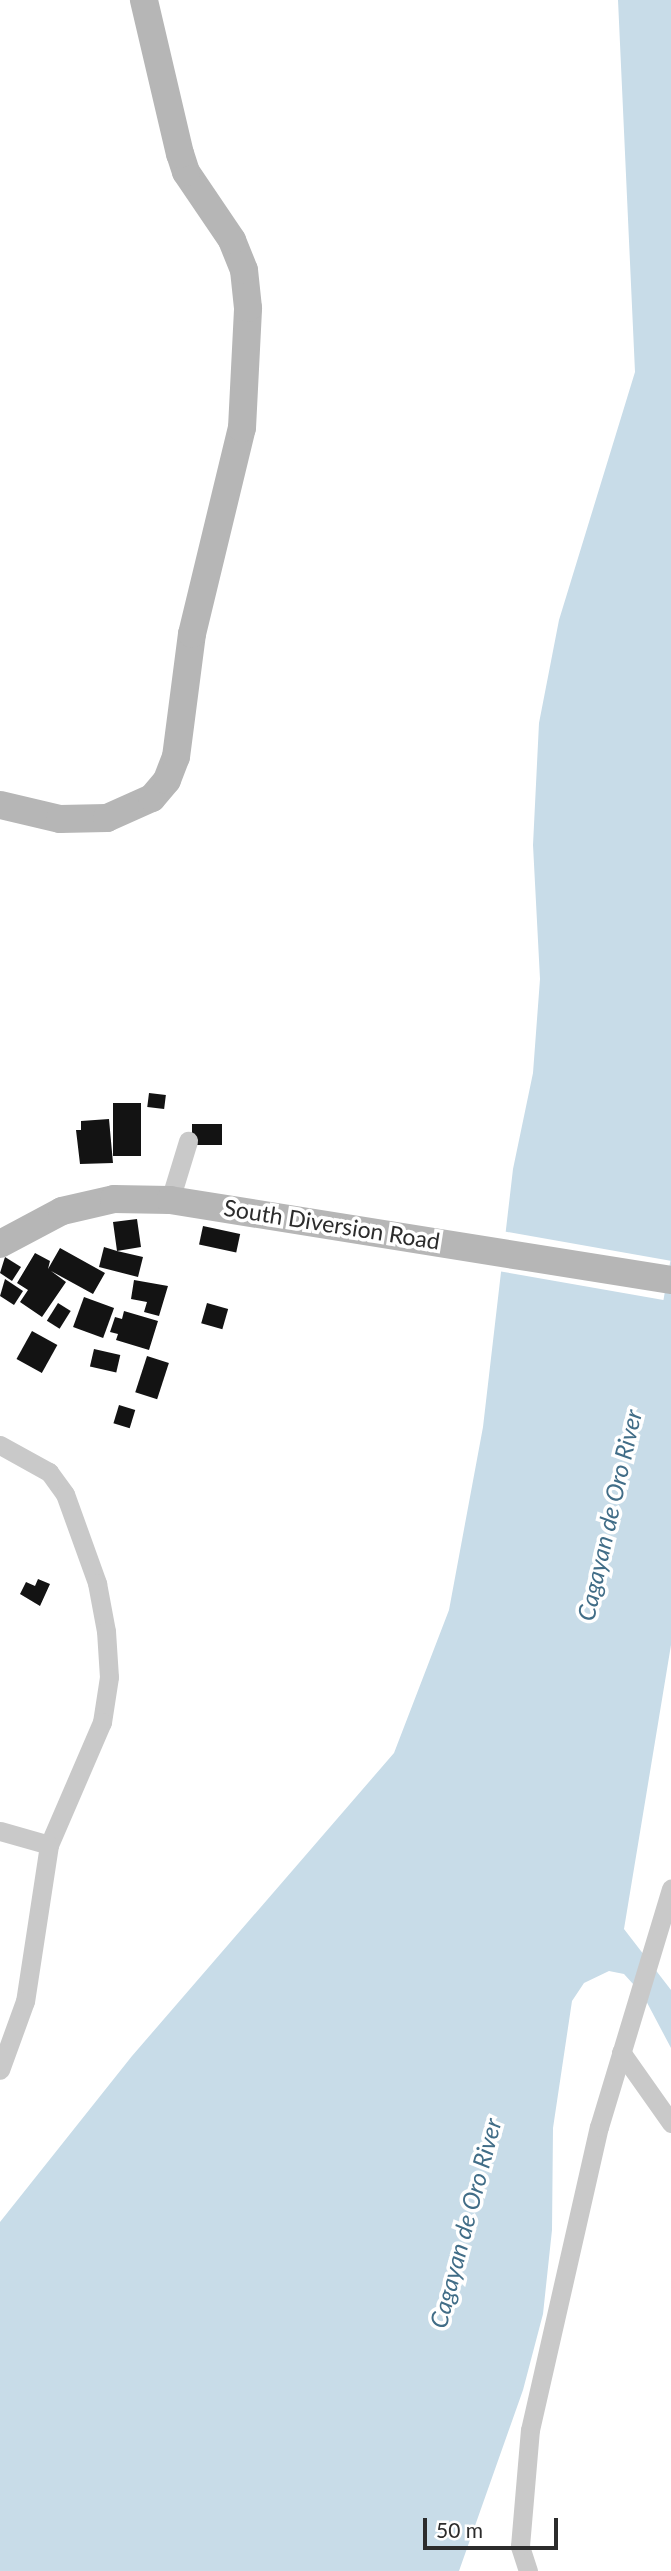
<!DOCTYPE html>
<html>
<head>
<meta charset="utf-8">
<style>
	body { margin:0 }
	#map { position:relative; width:671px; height:2571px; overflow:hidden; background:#fff; font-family:Lato,sans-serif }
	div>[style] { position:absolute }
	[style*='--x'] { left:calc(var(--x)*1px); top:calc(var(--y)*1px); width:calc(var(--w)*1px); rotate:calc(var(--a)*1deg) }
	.water>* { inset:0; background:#c8dce8 }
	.pier>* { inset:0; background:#fff; transform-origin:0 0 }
	.building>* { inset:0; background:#131313; transform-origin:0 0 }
	.street>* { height:19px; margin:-9.5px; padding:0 9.5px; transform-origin:9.5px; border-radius:9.5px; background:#c9c9c9 }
	.secondary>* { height:28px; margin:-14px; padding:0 14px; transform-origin:14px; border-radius:14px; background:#b6b6b6 }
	span { translate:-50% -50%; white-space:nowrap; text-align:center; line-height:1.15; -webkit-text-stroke:7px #fff; paint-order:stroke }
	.street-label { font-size:23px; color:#2c2c2c }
	.water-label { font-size:24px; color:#416d87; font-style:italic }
	.scale { position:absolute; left:423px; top:2518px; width:135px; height:32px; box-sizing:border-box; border:4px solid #2c2c2c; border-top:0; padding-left:9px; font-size:21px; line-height:24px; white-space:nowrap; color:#2c2c2c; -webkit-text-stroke:5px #fff; paint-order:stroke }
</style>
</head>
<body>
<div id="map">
	<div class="water">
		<div style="clip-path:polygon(618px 0,671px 0,671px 1645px,624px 1929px,671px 1990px,671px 2048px,643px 1995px,624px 1974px,609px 1971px,584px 1983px,572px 2001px,553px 2128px,552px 2230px,543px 2314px,523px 2390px,459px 2571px,0 2571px,0 2222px,132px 2056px,394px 1753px,449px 1610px,483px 1427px,513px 1169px,533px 1073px,540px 979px,533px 845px,539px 723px,559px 620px,635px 372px)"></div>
	</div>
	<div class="pier">
		<div style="left:502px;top:1231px;width:171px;height:40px;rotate:10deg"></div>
	</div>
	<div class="building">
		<div style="left:149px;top:1093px;width:17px;height:14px;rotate:7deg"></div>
		<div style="left:113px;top:1103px;width:28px;height:53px"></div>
		<div style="clip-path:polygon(109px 1119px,113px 1163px,80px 1164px,76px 1130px,81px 1130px,81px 1121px)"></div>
		<div style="left:222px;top:1124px;width:21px;height:30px;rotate:90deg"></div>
		<div style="clip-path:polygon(137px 1219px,141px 1247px,117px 1251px,143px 1257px,138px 1277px,99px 1267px,104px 1247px,117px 1251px,113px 1222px)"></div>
		<div style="left:203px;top:1226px;width:38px;height:19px;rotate:12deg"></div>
		<div style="clip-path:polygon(60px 1248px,105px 1273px,93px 1294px,51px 1271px,66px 1282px,42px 1317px,20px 1302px,28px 1290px,17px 1283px,35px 1253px,50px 1261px,48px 1269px)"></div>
		<div style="clip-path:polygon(5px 1257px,21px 1267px,12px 1281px,0 1273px)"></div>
		<div style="clip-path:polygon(5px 1279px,23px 1291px,14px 1305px,0 1296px)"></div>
		<div style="clip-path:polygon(134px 1280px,168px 1286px,159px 1316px,144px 1312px,147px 1302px,131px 1299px)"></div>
		<div style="left:84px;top:1297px;width:32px;height:32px;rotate:20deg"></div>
		<div style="left:58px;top:1303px;width:15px;height:21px;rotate:32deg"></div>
		<div style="left:207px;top:1303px;width:22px;height:21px;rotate:16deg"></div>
		<div style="clip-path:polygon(124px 1311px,158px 1321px,149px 1350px,116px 1340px,118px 1334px,110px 1332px,115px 1317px,122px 1319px)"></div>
		<div style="left:32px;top:1331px;width:29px;height:32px;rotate:29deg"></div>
		<div style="left:94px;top:1349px;width:27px;height:18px;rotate:13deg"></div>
		<div style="left:147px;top:1356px;width:23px;height:38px;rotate:18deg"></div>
		<div style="left:119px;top:1405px;width:17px;height:19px;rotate:17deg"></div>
		<div style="clip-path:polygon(38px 1579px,50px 1584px,40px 1606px,20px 1594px,26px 1582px,35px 1586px)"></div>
	</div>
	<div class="street">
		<div style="--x:170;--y:1200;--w:62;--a:-73"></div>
		<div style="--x:0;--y:1445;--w:56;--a:28.9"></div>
		<div style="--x:49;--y:1472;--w:27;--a:54"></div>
		<div style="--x:65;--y:1494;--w:95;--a:70.2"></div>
		<div style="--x:97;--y:1583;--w:49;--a:79.4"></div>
		<div style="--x:106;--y:1631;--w:46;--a:86.3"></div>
		<div style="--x:109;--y:1677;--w:46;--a:98.8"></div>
		<div style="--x:102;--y:1722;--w:134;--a:113.3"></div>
		<div style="--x:0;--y:1831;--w:51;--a:15.9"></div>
		<div style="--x:49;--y:1845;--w:158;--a:98.7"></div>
		<div style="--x:25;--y:2001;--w:73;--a:109.9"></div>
		<div style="--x:621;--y:2052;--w:87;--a:54.8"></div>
		<div style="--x:528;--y:2571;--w:26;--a:-108"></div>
		<div style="--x:520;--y:2546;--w:116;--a:-85.1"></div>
		<div style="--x:530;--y:2430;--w:311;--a:-77.2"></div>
		<div style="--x:599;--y:2127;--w:249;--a:-73.2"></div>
	</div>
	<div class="secondary">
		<div style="--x:0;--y:805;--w:62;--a:13.1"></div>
		<div style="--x:60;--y:819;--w:47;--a:-1.2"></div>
		<div style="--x:107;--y:818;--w:49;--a:-24"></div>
		<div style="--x:152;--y:798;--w:23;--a:-50"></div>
		<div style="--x:167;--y:780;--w:25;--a:-69"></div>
		<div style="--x:176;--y:757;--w:124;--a:-82.6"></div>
		<div style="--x:192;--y:634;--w:212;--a:-76.4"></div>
		<div style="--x:242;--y:428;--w:120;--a:-87.1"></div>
		<div style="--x:248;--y:308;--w:38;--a:-96"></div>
		<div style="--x:244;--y:270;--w:32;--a:-112"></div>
		<div style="--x:232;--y:240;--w:82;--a:-124.1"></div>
		<div style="--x:186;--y:172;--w:19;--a:-108"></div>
		<div style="--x:180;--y:154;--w:158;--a:-103.2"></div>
		<div style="--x:0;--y:1244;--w:70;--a:-28"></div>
		<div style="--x:62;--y:1211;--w:53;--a:-13"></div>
		<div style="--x:114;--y:1199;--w:56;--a:1"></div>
		<div style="--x:170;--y:1200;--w:507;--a:9.07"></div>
	</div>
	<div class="street-label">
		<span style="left:332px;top:1224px;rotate:9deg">South Diversion Road</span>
	</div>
	<div class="water-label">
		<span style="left:609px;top:1515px;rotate:-77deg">Cagayan de Oro River</span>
		<span style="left:465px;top:2223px;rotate:-75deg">Cagayan de Oro River</span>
	</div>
	<div class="scale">50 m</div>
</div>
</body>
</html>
